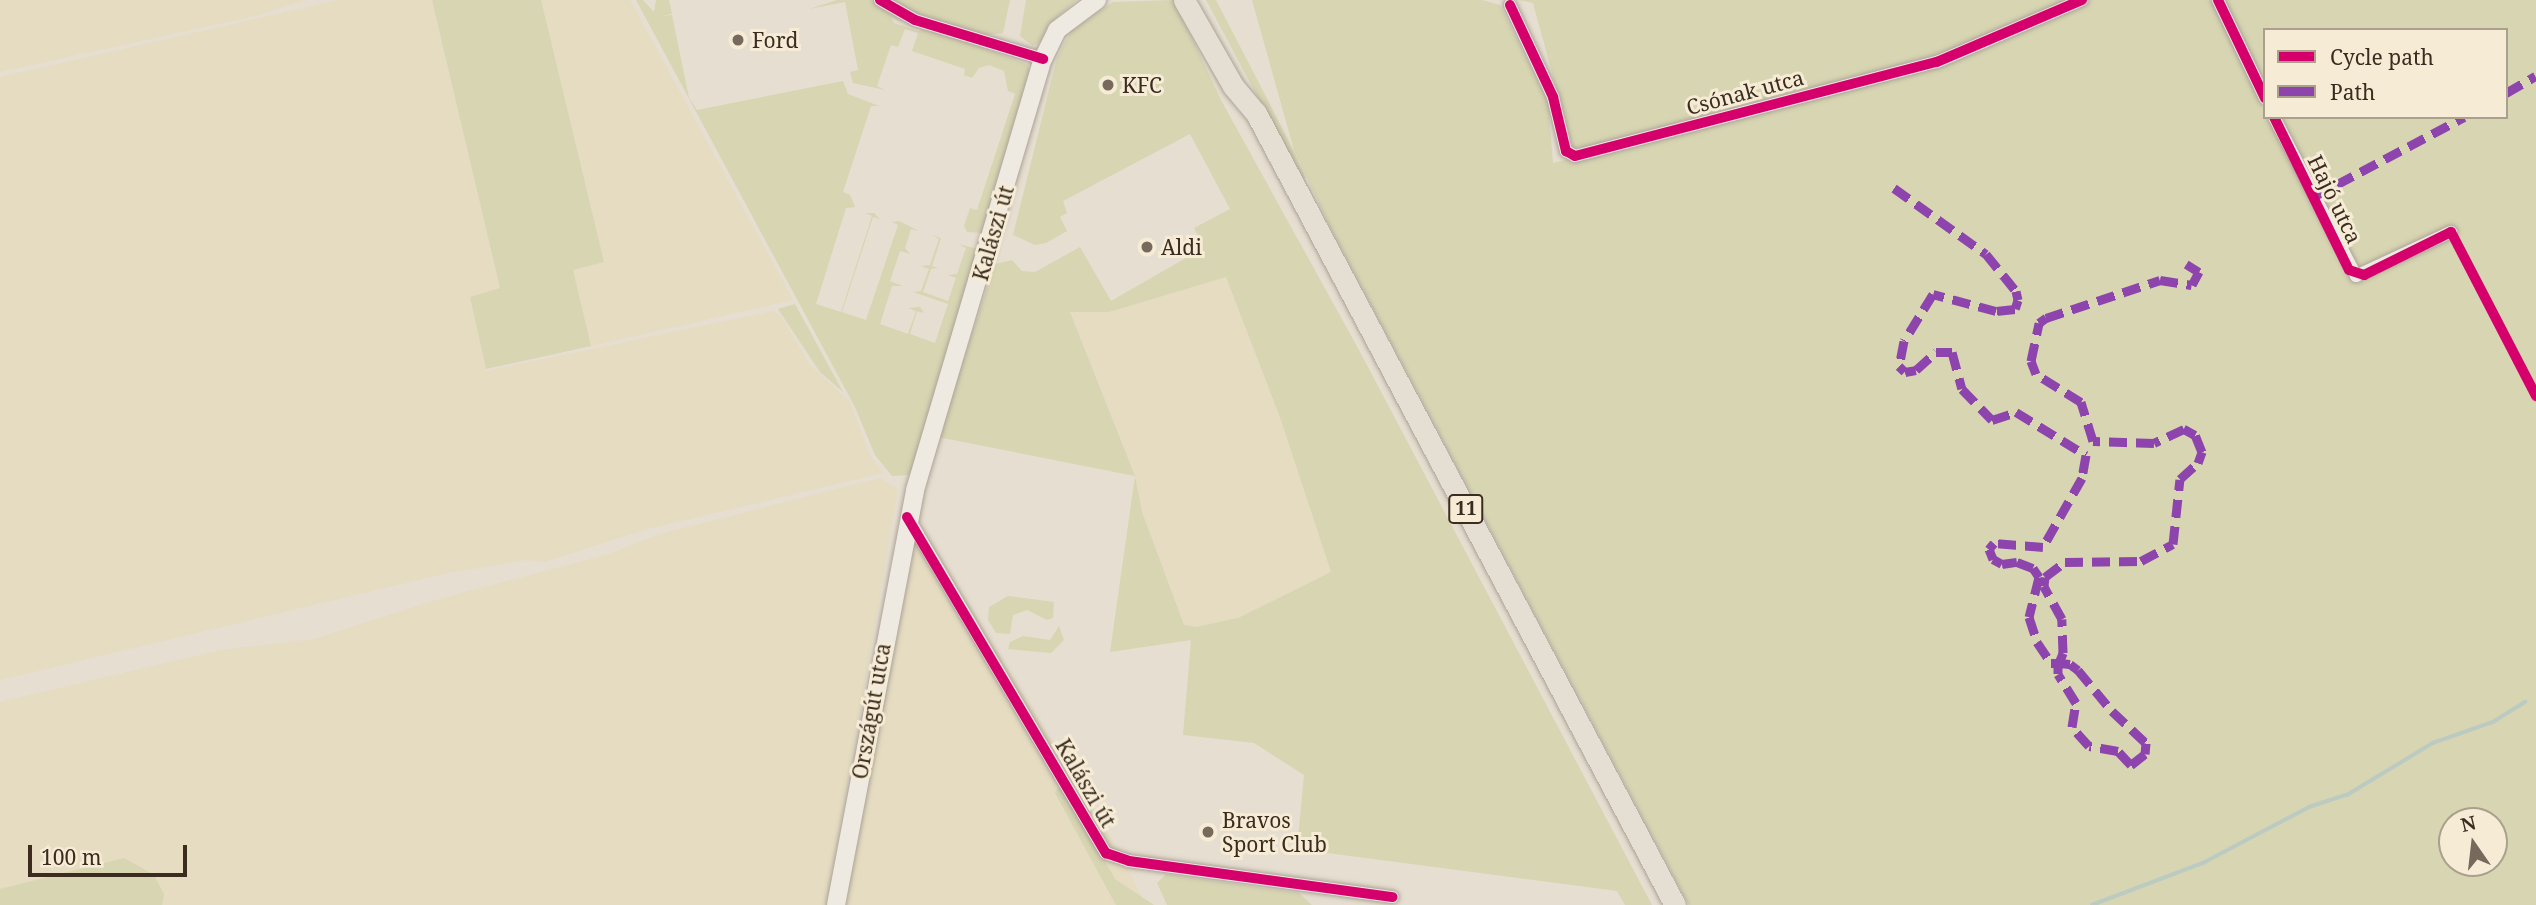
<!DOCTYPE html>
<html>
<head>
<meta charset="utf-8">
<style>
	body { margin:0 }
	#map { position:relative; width:2536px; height:905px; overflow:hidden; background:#e6ded0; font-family:"Noto Serif",serif }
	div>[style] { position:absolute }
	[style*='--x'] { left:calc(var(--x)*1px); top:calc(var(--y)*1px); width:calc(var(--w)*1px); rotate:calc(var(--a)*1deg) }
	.farmland>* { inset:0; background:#e5dcc1 }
	.green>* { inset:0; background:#d7d5b2 }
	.stream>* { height:3.5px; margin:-1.75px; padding:0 1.75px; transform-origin:1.75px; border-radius:1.75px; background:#bbcbc1 }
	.roads { filter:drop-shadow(0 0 2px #aca398) drop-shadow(0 0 2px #aca398) }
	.minor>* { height:12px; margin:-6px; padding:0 6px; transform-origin:6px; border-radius:6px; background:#eee9e1 }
	.secondary>* { height:18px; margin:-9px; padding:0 9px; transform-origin:9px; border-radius:9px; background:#eee9e1 }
	.primary>* { height:21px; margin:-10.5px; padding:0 10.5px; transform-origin:10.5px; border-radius:10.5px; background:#e5dfd3 }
	.quiet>* { height:9px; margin-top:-4.5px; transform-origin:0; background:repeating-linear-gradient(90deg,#8e44ad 0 18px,transparent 0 27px) }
	.cycleway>* { height:10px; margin:-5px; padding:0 5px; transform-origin:5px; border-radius:5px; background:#d6006c }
	.dots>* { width:19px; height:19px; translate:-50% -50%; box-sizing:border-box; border:4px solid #f6ecd6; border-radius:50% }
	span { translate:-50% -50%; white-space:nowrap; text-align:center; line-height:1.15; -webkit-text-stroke:6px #f6ecd6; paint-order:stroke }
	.shield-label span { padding:2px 5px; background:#f6ecd6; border:2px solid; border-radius:5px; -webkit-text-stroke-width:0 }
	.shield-label { font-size:19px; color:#3b2c1f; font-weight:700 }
	.poi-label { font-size:21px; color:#3b2c1f }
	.left { translate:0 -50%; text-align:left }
	.street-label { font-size:21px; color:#3b2c1f }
	.legend { position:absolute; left:2263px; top:28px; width:245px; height:91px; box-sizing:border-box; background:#f6ecd6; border:2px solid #ab9f8d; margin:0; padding:9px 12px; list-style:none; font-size:21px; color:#3b2c1f }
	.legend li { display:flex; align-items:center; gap:14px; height:35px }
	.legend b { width:35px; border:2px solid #ab9f8d }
	.north { position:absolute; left:2438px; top:807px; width:70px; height:70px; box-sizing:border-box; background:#f6ecd6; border:2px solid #ab9f8d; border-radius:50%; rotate:346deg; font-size:19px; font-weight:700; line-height:28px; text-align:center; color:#3b2c1f }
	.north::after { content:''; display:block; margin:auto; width:24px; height:32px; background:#776a5d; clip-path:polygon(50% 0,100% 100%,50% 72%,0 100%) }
	.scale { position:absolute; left:28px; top:845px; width:159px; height:32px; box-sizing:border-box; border:4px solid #3b2c1f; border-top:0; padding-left:9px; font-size:21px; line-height:24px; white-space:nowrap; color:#3b2c1f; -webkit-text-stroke:5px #f6ecd6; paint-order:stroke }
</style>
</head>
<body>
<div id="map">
	<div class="farmland">
		<div style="clip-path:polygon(0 0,306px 0,255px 16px,0 72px)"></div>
		<div style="clip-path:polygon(338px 0,432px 0,500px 289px,470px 297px,486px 371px,773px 311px,781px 316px,810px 365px,850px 402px,870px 456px,883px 473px,644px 530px,544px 562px,526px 560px,448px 573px,0 680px,0 77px)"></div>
		<div style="clip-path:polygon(541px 0,630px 0,793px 300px,591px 346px,573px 270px,603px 262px)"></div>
		<div style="clip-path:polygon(1226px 277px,1281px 420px,1331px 572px,1238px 618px,1196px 627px,1184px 626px,1142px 512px,1135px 476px,1070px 311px,1109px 312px)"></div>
		<div style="clip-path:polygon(880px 478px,898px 489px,827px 905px,0 905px,0 702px,221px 650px,314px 639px,439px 599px,606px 555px,660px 534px)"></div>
		<div style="clip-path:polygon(917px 525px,929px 538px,1118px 850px,1146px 905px,844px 905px)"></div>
	</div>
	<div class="green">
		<div style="clip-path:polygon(432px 0,541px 0,604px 262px,573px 270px,591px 346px,486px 369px,470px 297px,500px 288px)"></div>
		<div style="clip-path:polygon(636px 0,643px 0,654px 12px,656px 0,669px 0,672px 14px,660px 16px,672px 15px,689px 98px,697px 110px,843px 81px,848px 94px,879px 106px,871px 106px,843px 192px,850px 195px,855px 207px,846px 208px,816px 304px,841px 312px,872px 216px,865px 213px,874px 213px,880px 219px,873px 217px,842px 312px,866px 320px,898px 225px,892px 222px,899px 221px,919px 231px,911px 229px,905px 248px,910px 254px,900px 251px,890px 281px,903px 286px,892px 286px,880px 324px,908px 334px,916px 311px,908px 308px,920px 307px,924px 313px,917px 311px,910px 334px,935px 343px,948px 304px,913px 292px,921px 291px,929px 269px,921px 266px,930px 265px,939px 239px,932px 235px,941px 238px,932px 266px,938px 268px,931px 269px,923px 292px,948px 301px,956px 278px,948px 275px,957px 274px,966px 248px,958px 244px,978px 249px,913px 471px,908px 475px,892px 476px,875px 455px,855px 407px)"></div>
		<div style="clip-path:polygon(837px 0,873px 0,903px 23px,891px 17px,894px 23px,918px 31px,928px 28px,1027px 64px,1031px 72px,983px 233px,967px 232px,964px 226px,970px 208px,977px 210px,1015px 94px,1008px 91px,1004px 71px,989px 65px,979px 68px,972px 78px,964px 75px,965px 69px,912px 51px,918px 33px,905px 29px,898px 47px,891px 45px,877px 86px,885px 90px,853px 83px,850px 72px,858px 70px,845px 2px,809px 9px)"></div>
		<div style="clip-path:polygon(893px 0,1010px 0,1003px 33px,986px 35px,903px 9px)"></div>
		<div style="clip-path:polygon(1026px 0,1076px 0,1055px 19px,1045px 39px,1033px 46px,1020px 36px)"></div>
		<div style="clip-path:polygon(evenodd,1174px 0,1222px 102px,1359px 350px,1652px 905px,1625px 905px,1617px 891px,1297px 849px,1304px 775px,1254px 743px,1183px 735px,1191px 640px,1110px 652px,1135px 476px,938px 437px,995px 264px,1012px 260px,1022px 271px,1035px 272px,1080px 247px,1111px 301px,1198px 251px,1200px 239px,1194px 228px,1230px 209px,1190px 134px,1063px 201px,1067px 213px,1060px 217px,1067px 231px,1046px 243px,1035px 245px,1013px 235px,1057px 58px,1071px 31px,1113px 2px,1174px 0,1226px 277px,1281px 420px,1331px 572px,1238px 618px,1196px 627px,1184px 625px,1142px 512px,1135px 476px,1070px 312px,1109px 312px,1226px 277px)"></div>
		<div style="clip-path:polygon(1206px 0,1216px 0,1293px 149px,1306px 177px,1302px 180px)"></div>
		<div style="clip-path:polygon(evenodd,1252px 0,1482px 0,1500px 5px,1548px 102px,1553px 163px,1942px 63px,2090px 0,2536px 0,2536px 905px,1689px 905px,1330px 227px,1294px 150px,1252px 0,2265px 30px,2506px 30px,2506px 117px,2265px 117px,2265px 30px,1252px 0,2452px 821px,2494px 821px,2494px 863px,2452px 863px,2452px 821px)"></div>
		<div style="clip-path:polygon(1518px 0,2075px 0,1948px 52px,1573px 150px,1533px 3px)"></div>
		<div style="clip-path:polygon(795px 304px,843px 392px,820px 372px,778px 309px)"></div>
		<div style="clip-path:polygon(1008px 596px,1054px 602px,1053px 618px,1047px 620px,1027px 610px,1013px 615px,1010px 634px,996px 633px,988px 620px,989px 607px)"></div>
		<div style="clip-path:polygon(1059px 626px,1064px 640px,1051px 653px,1008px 649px,1010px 642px,1023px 636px,1050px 640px)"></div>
		<div style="clip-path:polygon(1058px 788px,1063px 788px,1115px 879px,1154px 905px,1116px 905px,1055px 793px)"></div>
		<div style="clip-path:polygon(124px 858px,154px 875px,164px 894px,162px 905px,0 905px,0 889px)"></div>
		<div style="clip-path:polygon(1166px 874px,1299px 893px,1312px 905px,1167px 905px,1157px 883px)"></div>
	</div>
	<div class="stream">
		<div style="--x:2092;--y:905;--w:119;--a:-20.7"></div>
		<div style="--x:2203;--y:863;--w:120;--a:-27.8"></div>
		<div style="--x:2309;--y:807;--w:40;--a:-18"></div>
		<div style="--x:2347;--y:795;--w:100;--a:-31.2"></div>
		<div style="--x:2433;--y:743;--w:64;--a:-19.3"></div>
		<div style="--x:2493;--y:722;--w:38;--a:-32"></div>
	</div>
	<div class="roads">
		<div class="minor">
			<div style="--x:880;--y:0;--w:40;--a:29.7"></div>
			<div style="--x:915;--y:20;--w:134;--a:16.9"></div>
			<div style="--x:2218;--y:0;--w:109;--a:64.4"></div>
			<div style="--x:1510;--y:5;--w:102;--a:64.9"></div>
			<div style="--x:1553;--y:97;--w:56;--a:76.5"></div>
			<div style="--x:1566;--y:151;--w:10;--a:29"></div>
			<div style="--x:1575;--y:156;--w:374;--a:-14.6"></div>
			<div style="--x:1937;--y:62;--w:158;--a:-23.2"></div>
			<div style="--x:2274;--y:117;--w:179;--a:62.7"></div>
			<div style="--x:2356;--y:276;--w:105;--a:-24.9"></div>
			<div style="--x:909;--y:519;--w:388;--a:59.5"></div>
			<div style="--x:1106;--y:853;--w:24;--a:19"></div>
			<div style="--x:1129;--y:861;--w:266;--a:7.8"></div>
		</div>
		<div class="secondary">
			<div style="--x:836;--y:905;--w:422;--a:-79.2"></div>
			<div style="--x:915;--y:490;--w:450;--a:-73.5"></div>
			<div style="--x:1043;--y:59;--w:32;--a:-64"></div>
			<div style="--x:1057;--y:30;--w:50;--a:-36.9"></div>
		</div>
		<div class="primary">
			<div style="--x:1184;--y:0;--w:99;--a:60.3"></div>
			<div style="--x:1233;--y:86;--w:35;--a:50"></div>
			<div style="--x:1256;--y:113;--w:896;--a:62.12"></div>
		</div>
	</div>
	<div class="quiet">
		<div style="--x:2506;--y:93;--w:34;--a:-30"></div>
		<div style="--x:1894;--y:188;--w:113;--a:35.7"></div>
		<div style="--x:1986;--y:254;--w:48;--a:51"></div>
		<div style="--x:2016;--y:291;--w:9;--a:77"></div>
		<div style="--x:2018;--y:300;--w:9;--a:108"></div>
		<div style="--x:2015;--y:309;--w:19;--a:174"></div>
		<div style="--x:1996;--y:311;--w:65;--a:-164.9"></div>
		<div style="--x:1933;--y:294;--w:55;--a:121.7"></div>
		<div style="--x:1904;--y:341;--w:25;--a:101"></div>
		<div style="--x:1899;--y:366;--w:8;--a:45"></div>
		<div style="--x:1905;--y:372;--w:11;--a:-10"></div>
		<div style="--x:1916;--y:370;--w:27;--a:-42"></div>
		<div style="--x:1936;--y:352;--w:16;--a:0"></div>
		<div style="--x:1952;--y:352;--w:38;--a:75"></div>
		<div style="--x:1962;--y:389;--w:43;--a:45.9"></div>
		<div style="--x:1992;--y:420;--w:25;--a:-18"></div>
		<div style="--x:2016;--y:412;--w:82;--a:31.6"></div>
		<div style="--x:2086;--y:455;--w:23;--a:100"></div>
		<div style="--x:2082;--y:478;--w:79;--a:119.5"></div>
		<div style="--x:2043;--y:547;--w:49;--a:-175.3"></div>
		<div style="--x:1994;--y:543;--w:8;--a:130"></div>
		<div style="--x:1989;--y:549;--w:11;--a:68"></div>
		<div style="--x:1993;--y:559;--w:10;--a:29"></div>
		<div style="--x:2002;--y:564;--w:15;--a:-8"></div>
		<div style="--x:2017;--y:562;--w:17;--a:21"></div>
		<div style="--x:2033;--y:568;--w:11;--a:56"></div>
		<div style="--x:2039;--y:577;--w:41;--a:104"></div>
		<div style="--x:2029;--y:617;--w:26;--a:72"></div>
		<div style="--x:2037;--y:642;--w:25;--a:56"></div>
		<div style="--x:2051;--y:663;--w:8;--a:0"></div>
		<div style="--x:2059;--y:663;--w:11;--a:5"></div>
		<div style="--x:2070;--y:664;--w:10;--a:37"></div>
		<div style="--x:2078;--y:670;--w:53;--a:50.3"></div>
		<div style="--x:2112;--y:711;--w:47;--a:43.3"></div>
		<div style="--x:2146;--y:743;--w:11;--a:95"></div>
		<div style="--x:2145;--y:754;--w:18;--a:142"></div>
		<div style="--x:2131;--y:765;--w:19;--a:-133"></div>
		<div style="--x:2118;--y:751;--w:29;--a:-170"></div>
		<div style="--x:2089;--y:746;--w:25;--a:-132"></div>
		<div style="--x:2072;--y:727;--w:24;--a:-81"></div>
		<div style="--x:2076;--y:703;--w:34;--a:-122"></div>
		<div style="--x:2058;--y:674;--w:7;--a:-90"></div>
		<div style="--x:2058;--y:667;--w:4;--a:-76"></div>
		<div style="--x:2059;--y:663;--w:11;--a:-68"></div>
		<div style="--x:2063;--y:653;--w:34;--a:-92"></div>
		<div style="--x:2062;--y:619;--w:38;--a:-119"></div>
		<div style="--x:2044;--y:586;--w:9;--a:-84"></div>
		<div style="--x:2045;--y:577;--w:25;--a:-37"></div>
		<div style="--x:2065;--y:562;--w:76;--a:-0.8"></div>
		<div style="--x:2141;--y:561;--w:36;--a:-28"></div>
		<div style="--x:2173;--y:544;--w:65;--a:-83.9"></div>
		<div style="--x:2180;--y:479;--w:24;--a:-42"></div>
		<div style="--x:2198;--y:463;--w:12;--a:-70"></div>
		<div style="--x:2202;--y:452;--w:18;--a:-112"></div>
		<div style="--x:2195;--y:435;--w:13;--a:-151"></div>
		<div style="--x:2184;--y:429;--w:33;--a:155"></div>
		<div style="--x:2154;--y:443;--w:61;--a:-178.1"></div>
		<div style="--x:2093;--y:441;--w:41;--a:-107.1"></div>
		<div style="--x:2081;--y:402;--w:53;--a:-148.1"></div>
		<div style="--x:2036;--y:374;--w:14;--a:-111"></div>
		<div style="--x:2031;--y:361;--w:39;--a:-78"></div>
		<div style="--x:2039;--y:323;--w:9;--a:-36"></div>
		<div style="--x:2046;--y:318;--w:120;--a:-18.4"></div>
		<div style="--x:2160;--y:280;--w:32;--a:9"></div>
		<div style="--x:2192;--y:285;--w:15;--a:-62"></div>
		<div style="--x:2199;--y:272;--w:15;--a:-148"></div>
		<div style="--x:2313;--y:197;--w:171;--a:-27.9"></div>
	</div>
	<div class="cycleway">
		<div style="--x:880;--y:0;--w:40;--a:29.7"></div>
		<div style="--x:915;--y:20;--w:134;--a:16.9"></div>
		<div style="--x:2218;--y:0;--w:109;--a:64.4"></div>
		<div style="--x:1510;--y:5;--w:102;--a:64.9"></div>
		<div style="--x:1553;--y:97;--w:56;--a:76.5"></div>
		<div style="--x:1566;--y:151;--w:10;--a:29"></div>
		<div style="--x:1575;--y:156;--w:374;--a:-14.6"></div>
		<div style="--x:1937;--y:62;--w:158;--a:-23.2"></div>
		<div style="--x:2274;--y:117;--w:170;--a:63.9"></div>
		<div style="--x:2349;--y:270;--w:16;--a:18"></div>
		<div style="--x:2364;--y:275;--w:97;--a:-26.3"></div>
		<div style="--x:2451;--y:232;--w:185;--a:62.6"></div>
		<div style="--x:907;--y:517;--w:391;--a:59.4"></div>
		<div style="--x:1106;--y:853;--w:24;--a:19"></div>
		<div style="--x:1129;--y:861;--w:266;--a:7.8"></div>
	</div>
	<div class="dots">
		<div style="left:738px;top:40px;background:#776a5d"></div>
		<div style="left:1108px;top:85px;background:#776a5d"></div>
		<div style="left:1147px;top:247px;background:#776a5d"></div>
		<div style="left:1208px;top:832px;background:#776a5d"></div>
	</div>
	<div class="shield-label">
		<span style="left:1466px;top:509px">11</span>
	</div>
	<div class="poi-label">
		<span class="left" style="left:752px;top:40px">Ford</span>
		<span class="left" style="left:1122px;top:85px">KFC</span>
		<span class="left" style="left:1161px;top:247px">Aldi</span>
		<span class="left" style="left:1222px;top:832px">Bravos<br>Sport Club</span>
	</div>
	<div class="street-label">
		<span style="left:1745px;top:92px;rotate:-15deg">Csónak utca</span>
		<span style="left:2335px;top:199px;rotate:64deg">Hajó utca</span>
		<span style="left:993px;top:233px;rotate:-74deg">Kalászi út</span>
		<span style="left:871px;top:711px;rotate:-80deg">Országút utca</span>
		<span style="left:1086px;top:783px;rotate:60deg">Kalászi út</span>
	</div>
	<ul class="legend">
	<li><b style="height:9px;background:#d6006c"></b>Cycle path</li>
	<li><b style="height:9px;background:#8e44ad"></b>Path</li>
	</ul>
	<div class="north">N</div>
	<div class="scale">100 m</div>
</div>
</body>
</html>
